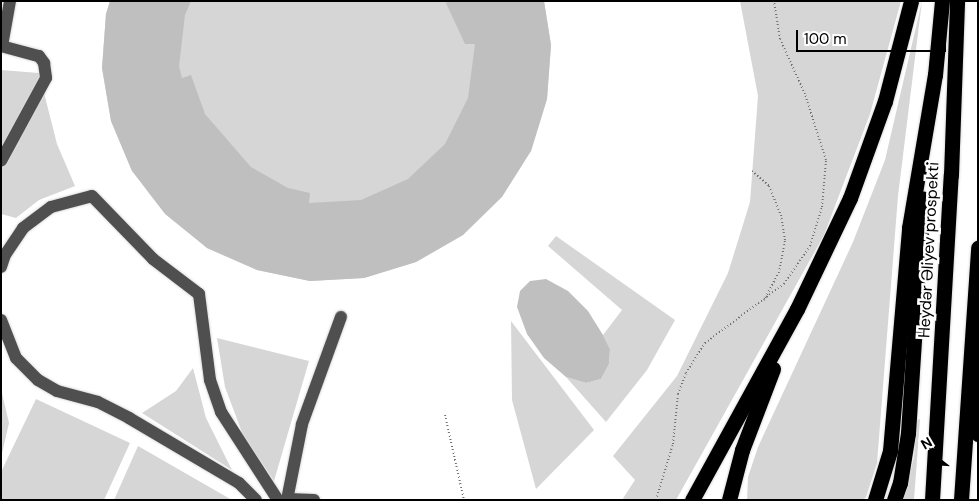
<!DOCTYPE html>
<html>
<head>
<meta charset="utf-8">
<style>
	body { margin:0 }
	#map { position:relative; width:979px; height:501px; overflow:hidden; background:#fff; font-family:"DM Sans",sans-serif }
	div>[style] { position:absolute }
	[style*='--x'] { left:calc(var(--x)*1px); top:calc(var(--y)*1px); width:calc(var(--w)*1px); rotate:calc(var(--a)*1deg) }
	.green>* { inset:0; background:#d6d6d6 }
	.building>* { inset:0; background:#bfbfbf }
	.path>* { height:2px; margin-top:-1px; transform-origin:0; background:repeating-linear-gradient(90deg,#717171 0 1px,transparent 0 3.5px) }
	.roads { filter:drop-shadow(0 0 1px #dbdbdb) drop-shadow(0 0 1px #dbdbdb) }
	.minor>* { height:12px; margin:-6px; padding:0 6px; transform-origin:6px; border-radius:6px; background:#4f4f4f }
	.major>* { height:12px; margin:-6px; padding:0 6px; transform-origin:6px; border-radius:6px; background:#000 }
	.highway>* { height:15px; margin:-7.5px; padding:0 7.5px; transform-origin:7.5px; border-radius:7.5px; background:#000 }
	span { translate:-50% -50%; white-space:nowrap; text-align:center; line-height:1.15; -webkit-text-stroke:5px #fff; paint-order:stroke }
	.street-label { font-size:16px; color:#000 }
	.frame { position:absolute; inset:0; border:2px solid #000; pointer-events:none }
	.north { position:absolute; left:909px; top:431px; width:50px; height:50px; -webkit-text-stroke:4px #fff; paint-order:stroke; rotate:330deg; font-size:14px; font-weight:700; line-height:20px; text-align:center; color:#000 }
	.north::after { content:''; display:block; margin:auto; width:18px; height:22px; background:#000; clip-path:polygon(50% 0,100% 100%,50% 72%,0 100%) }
	.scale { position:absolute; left:796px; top:30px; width:150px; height:22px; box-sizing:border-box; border:2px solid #000; border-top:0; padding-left:6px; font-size:15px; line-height:18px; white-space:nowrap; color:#000; -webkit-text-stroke:4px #fff; paint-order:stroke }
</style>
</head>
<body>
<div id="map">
	<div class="green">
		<div style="clip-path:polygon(110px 1px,544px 1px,551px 45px,547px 99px,531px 151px,463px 235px,416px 262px,364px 278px,310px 281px,257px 270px,207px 248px,132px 171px,111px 121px,102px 68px,106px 14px)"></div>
		<div style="clip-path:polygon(740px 1px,901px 1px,870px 114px,824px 235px,676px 500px,622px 500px,635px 480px,613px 456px,677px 376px,728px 273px,750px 202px,758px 96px)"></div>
		<div style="clip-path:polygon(922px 1px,898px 196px,877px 463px,866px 497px,863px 500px,747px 500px,748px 477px,758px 447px,853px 242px,885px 160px)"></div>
		<div style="clip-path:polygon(1px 70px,39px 73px,57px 144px,75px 186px,39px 200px,16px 218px,1px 214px)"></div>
		<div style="clip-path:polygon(556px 236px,675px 320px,647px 370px,606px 422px,566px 377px,586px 383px,601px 379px,609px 364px,610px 349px,603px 335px,622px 310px,548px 246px)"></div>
		<div style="clip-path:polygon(511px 321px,594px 430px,536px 489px,512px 400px)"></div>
		<div style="clip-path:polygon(217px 338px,309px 361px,274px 481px,243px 435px,225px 387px)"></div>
		<div style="clip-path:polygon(193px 368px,206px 418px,232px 470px,142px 413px,176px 391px)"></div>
		<div style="clip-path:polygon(1px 389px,9px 423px,1px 458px)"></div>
		<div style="clip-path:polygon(36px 399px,130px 443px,104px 500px,1px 500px,1px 472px)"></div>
		<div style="clip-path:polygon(920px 419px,914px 500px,903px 500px,914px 457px,917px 420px)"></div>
		<div style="clip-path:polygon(138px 446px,232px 500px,114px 500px)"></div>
	</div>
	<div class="building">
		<div style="clip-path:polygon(110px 1px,191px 1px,185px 15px,179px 66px,182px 78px,191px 75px,205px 114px,251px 167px,288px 188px,310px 193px,309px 203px,361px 200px,408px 179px,445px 144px,468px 98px,475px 44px,465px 44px,445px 1px,544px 1px,551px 45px,547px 99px,531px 151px,502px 197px,463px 235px,416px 262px,364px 278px,310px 281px,257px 270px,207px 248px,165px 214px,132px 171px,111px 121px,102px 68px,106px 14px)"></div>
		<div style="clip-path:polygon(546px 279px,568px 291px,588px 311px,603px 335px,610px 349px,609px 364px,601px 379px,586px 383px,566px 377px,544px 358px,527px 334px,517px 307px,520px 291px,530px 281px)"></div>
	</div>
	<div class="path">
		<div style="--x:752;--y:171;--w:23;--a:41"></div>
		<div style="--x:769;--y:186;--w:31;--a:68"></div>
		<div style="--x:781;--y:215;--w:26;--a:81"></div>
		<div style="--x:785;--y:241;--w:32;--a:101"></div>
		<div style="--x:779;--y:272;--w:32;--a:118"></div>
		<div style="--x:445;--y:415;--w:87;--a:77.4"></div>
		<div style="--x:656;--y:500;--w:59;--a:-73.1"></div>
		<div style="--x:673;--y:444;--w:50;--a:-84.3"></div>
		<div style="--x:678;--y:394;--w:22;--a:-69"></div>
		<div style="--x:686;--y:373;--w:36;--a:-58"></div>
		<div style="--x:705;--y:343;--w:99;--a:-36.8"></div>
		<div style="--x:784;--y:284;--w:46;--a:-55.6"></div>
		<div style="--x:810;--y:246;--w:41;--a:-72.9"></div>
		<div style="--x:822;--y:207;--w:47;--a:-85.1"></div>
		<div style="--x:826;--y:160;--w:69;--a:-107.7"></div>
		<div style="--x:805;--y:94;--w:60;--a:-114.4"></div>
		<div style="--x:780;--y:39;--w:38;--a:-99"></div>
	</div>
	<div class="roads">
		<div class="minor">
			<div style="--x:1;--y:46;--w:39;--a:15"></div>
			<div style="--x:39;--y:56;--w:9;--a:54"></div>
			<div style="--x:44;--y:63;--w:15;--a:82"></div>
			<div style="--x:46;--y:78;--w:94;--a:118.5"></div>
			<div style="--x:2;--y:46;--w:46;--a:-79.9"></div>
			<div style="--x:1;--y:267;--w:13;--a:-72"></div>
			<div style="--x:5;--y:255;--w:32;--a:-56"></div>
			<div style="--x:23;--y:228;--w:35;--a:-37"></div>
			<div style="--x:51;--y:207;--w:42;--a:-15"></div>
			<div style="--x:92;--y:196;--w:88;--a:45.9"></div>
			<div style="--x:153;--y:259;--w:58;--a:37.3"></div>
			<div style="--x:199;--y:294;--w:87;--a:82.7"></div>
			<div style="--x:210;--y:380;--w:34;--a:71"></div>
			<div style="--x:221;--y:412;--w:105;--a:57.1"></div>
			<div style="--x:1;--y:320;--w:41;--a:68.5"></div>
			<div style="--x:16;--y:358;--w:31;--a:45"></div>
			<div style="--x:38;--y:380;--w:22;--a:30"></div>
			<div style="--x:57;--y:391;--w:42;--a:15"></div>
			<div style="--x:98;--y:402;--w:35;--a:27"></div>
			<div style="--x:129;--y:418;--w:128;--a:30.6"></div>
			<div style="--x:239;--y:483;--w:24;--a:45"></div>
			<div style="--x:288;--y:499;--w:26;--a:2"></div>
			<div style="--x:287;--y:500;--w:77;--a:-78.8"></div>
			<div style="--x:302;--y:424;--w:114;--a:-70"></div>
		</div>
		<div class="major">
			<div style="--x:975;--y:355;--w:20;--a:81"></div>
			<div style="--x:975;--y:386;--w:50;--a:86.6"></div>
		</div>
		<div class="highway">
			<div style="--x:692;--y:500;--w:218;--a:-61.2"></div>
			<div style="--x:797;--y:309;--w:123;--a:-64.5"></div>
			<div style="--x:850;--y:198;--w:103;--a:-70.2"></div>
			<div style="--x:885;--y:101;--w:103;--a:-75.4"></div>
			<div style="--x:729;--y:500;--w:52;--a:-75.4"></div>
			<div style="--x:742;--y:450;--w:87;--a:-69.1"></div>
			<div style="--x:875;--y:500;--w:51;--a:-73"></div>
			<div style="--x:890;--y:451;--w:224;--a:-85.1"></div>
			<div style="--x:909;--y:228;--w:155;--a:-80.4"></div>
			<div style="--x:935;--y:75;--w:74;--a:-84.6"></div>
			<div style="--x:894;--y:500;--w:18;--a:-71"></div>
			<div style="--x:900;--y:483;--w:51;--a:-80.9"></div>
			<div style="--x:908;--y:433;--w:235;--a:-86.3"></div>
			<div style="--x:932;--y:500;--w:326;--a:-86.7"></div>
			<div style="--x:951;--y:175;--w:174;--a:-88"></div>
			<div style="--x:961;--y:500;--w:253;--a:-86.1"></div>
		</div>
	</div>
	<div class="street-label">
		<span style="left:929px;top:250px;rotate:-87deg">Heydər Əliyev prospekti</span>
	</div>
	<div class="frame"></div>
	<div class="north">N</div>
	<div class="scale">100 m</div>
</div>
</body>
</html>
